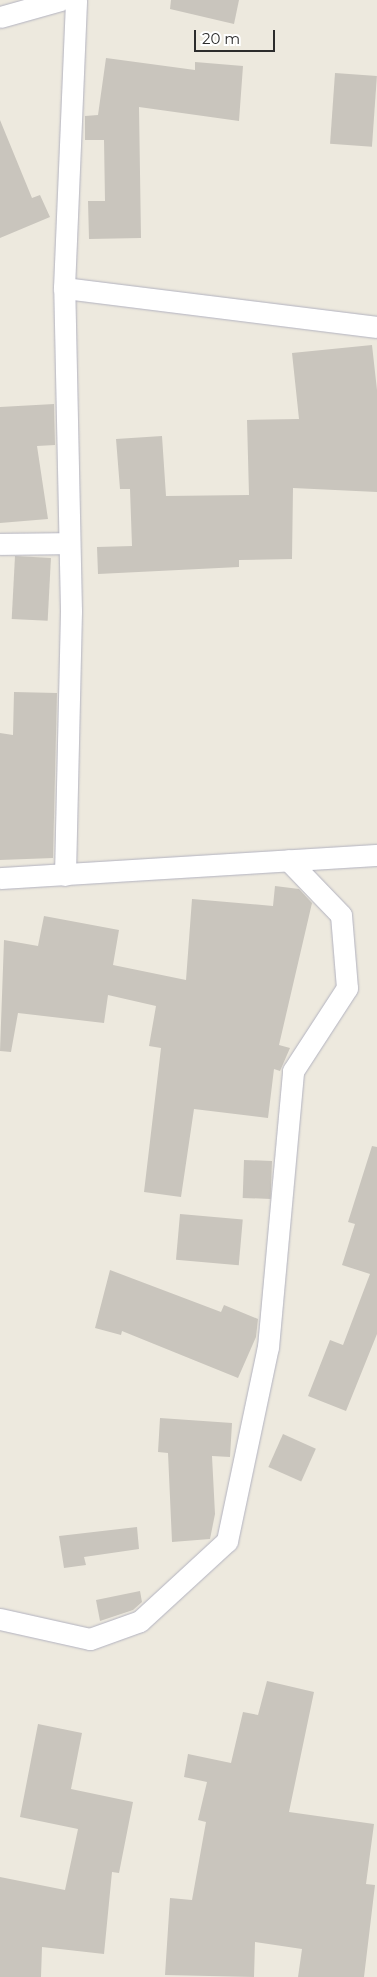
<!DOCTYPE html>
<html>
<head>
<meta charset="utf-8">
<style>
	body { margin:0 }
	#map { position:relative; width:377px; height:1977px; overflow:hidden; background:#ede9de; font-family:Montserrat,sans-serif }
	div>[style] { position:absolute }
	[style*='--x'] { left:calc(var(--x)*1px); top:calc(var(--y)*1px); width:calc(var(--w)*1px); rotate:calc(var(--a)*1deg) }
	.building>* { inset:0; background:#c9c5bd; transform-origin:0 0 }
	.roads { filter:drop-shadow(0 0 1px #b2b2bf) drop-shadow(0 0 1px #b2b2bf) }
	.street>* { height:21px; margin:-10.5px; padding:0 10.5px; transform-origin:10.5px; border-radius:10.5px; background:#fff }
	span { translate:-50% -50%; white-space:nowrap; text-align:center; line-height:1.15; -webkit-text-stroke:5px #fff; paint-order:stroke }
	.scale { position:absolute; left:194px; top:30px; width:81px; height:22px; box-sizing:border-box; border:2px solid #2c2c2c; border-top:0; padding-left:6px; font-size:15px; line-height:18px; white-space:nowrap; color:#2c2c2c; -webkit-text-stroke:4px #fff; paint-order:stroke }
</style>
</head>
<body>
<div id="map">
	<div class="building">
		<div style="clip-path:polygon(171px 0,239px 0,234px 24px,170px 9px)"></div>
		<div style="clip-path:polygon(106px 58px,195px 70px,195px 62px,243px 66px,239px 121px,139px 107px,141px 238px,89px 239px,88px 201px,105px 201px,104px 140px,85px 140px,85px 116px,98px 115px)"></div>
		<div style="left:335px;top:73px;width:42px;height:71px;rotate:4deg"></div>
		<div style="clip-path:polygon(0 120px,32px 198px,40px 195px,50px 217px,0 238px)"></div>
		<div style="clip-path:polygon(372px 345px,377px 390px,377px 492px,293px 488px,292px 559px,239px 560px,239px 567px,98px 574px,97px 547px,132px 546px,130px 489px,120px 489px,116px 439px,162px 436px,166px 496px,249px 495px,247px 420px,299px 419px,292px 353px)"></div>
		<div style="clip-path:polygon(54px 404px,55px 445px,37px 446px,48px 519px,0 523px,0 407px)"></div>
		<div style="left:15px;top:556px;width:36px;height:63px;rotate:3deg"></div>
		<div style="clip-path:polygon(14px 692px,57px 693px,53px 858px,0 860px,0 733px,13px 735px)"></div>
		<div style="clip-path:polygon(275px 886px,299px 889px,312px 903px,279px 1045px,290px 1048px,280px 1071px,274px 1069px,268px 1118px,194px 1109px,181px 1197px,144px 1192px,161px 1048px,149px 1046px,156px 1006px,108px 995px,104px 1023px,18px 1013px,11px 1052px,0 1051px,4px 940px,38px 946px,44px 916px,119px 930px,113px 965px,186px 980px,192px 899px,273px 906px)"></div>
		<div style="clip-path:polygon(372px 1146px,377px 1147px,377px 1334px,346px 1411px,308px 1396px,330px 1340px,343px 1345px,370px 1274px,342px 1265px,355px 1224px,348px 1222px)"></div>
		<div style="left:244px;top:1160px;width:28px;height:38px;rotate:2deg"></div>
		<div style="left:180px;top:1214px;width:63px;height:46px;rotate:5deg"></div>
		<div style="clip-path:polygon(110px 1270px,221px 1312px,224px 1305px,258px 1319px,256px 1337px,238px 1378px,122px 1331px,121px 1335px,95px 1328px)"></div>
		<div style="clip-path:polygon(160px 1418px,232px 1423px,230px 1457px,212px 1456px,215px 1514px,210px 1539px,172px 1542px,168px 1453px,158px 1452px)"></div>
		<div style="left:283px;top:1434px;width:36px;height:36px;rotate:24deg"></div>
		<div style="clip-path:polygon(137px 1527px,139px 1549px,84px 1557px,86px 1565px,64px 1568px,59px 1536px)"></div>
		<div style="clip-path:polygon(140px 1591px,142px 1602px,133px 1610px,100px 1621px,96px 1600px)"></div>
		<div style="clip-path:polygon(267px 1681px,314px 1692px,289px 1812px,374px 1824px,366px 1884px,375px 1885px,364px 1977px,298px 1977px,302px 1949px,255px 1942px,254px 1977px,165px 1975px,170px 1898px,192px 1900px,206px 1822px,198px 1820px,207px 1782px,184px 1777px,188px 1754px,231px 1763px,243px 1712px,258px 1715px)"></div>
		<div style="clip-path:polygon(38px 1724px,82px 1733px,71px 1789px,133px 1802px,119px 1873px,112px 1872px,104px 1954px,42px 1947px,41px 1977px,0 1977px,0 1877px,65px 1890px,78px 1829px,20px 1817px)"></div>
	</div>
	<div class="roads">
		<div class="street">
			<div style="--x:0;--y:17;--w:63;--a:-15.6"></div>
			<div style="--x:64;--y:288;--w:315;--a:7.1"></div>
			<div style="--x:0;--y:544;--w:69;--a:-0.8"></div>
			<div style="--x:65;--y:875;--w:264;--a:-88.7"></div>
			<div style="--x:71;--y:611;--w:323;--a:-91.2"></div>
			<div style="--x:64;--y:288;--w:288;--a:-87.6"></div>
			<div style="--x:0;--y:878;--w:378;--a:-3.5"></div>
			<div style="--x:0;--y:1619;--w:92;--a:12.5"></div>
			<div style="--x:90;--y:1639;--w:53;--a:-19.8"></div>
			<div style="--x:140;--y:1621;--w:118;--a:-42.6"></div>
			<div style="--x:227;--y:1541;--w:198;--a:-78.1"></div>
			<div style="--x:268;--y:1347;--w:277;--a:-84.8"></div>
			<div style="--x:293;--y:1071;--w:99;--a:-57"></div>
			<div style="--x:347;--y:988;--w:73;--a:-94.7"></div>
			<div style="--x:341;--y:915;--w:76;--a:-133.9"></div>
		</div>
	</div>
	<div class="scale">20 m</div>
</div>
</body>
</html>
